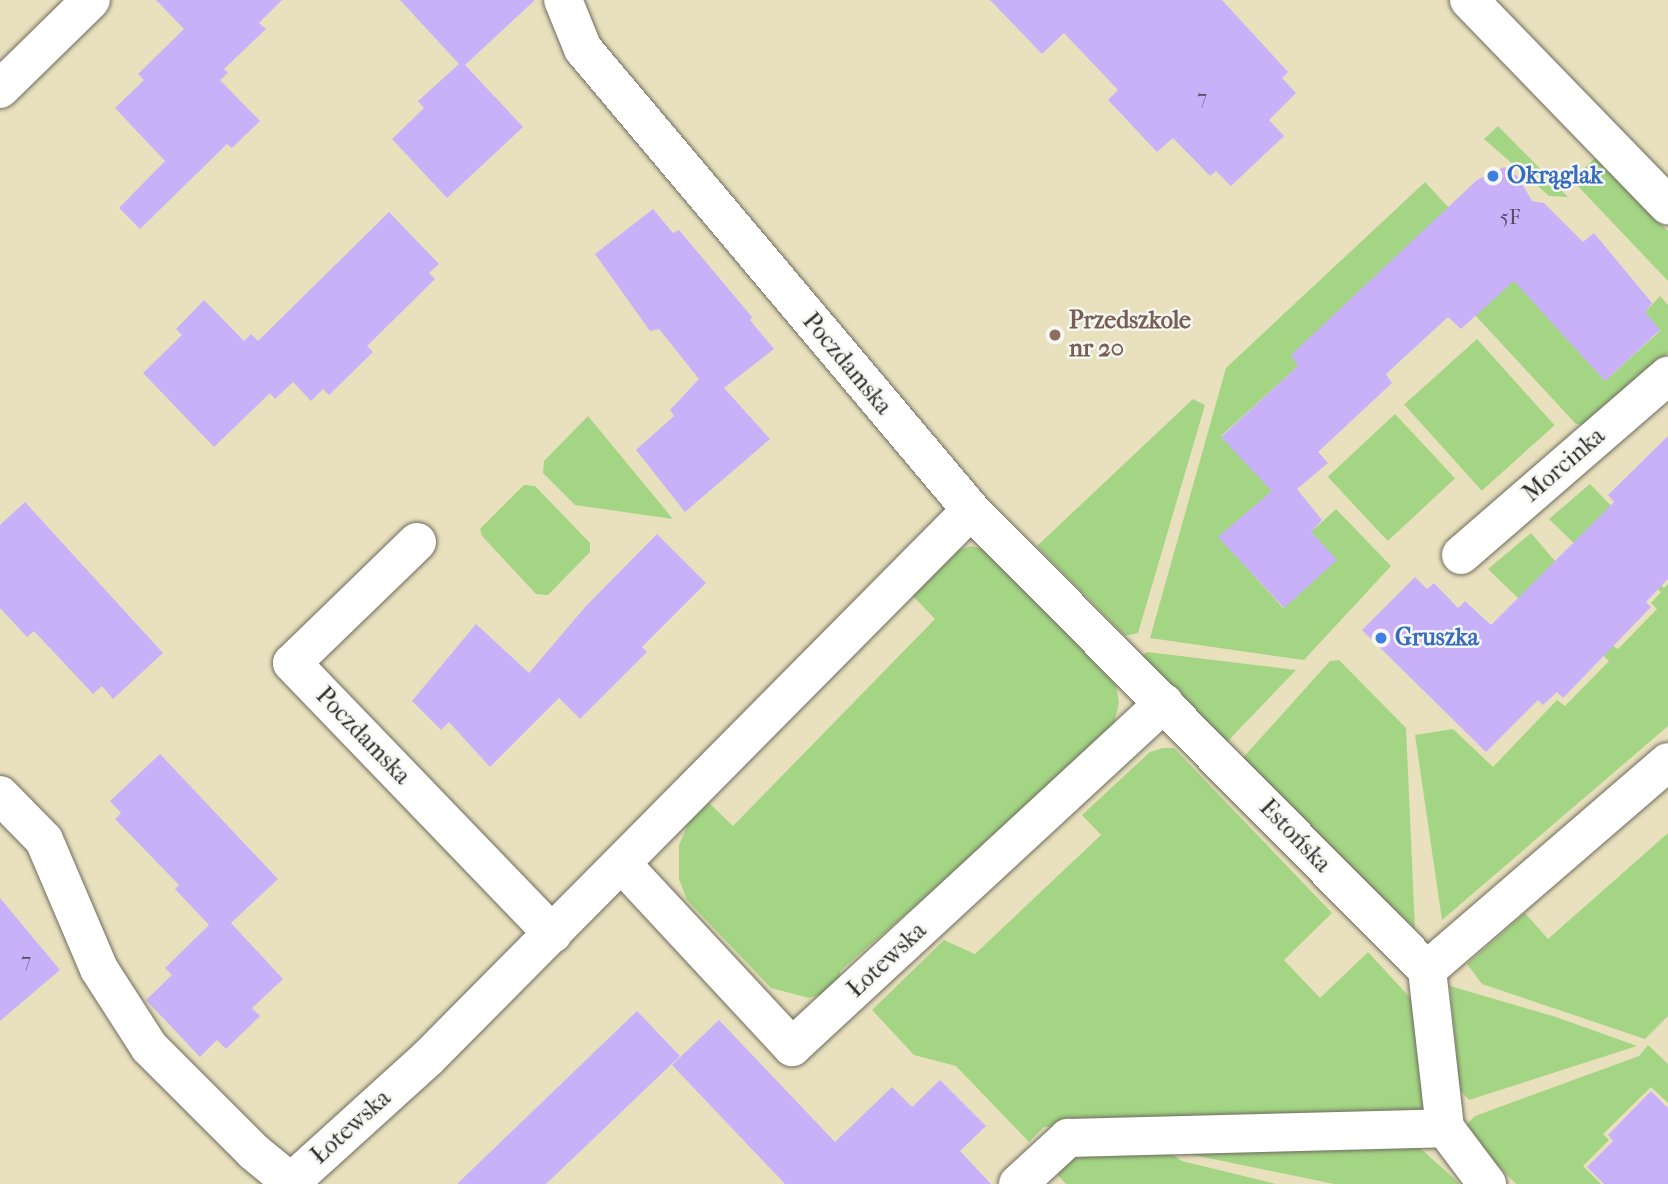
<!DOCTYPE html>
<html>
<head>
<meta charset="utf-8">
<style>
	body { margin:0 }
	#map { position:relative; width:1668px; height:1184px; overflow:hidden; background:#e9e1be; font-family:"IM FELL French Canon",serif }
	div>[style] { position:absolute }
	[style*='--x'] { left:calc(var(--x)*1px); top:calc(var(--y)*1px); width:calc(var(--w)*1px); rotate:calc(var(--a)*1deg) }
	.green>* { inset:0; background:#a4d584; transform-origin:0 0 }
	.building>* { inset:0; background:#c8b1f8 }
	.roads { filter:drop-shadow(0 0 2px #6e6b5e) drop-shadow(0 0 2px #6e6b5e) }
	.minor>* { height:38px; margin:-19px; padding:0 19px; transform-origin:19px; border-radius:19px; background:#fff }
	.dots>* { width:19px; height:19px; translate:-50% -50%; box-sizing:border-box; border:4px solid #f6f6f2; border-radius:50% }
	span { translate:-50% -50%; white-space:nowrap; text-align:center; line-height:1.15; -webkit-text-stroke:5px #f6f6f2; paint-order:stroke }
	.number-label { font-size:21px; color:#524c5e }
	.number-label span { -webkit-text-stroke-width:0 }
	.shop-label { font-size:24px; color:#366cbe; font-weight:700 }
	.left { translate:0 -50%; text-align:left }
	.education-label { font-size:24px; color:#785e54; font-weight:700 }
	.street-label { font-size:24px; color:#2b2b2b }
</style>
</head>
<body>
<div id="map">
	<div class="green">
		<div style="clip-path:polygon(1498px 126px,1568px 197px,1549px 196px,1484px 139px)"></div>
		<div style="clip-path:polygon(1597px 156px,1668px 231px,1668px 281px,1572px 180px)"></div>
		<div style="clip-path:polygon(1425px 182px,1450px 209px,1298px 366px,1221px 436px,1272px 491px,1219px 537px,1283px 608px,1336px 560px,1311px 532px,1336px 509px,1391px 566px,1304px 660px,1150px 638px,1226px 368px)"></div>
		<div style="clip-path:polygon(1502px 267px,1605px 381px,1660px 331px,1645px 312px,1660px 296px,1668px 305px,1668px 353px,1590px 426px,1576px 424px,1475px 315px)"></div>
		<div style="left:1477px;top:339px;width:116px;height:98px;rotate:48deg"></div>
		<div style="clip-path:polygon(1193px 399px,1205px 405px,1138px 633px,1125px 636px,1037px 546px)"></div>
		<div style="left:1395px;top:414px;width:88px;height:92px;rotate:47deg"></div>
		<div style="clip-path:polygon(588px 416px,673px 519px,575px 505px,543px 473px,544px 461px)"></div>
		<div style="clip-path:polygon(1590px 484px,1616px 511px,1584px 553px,1549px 519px)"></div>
		<div style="clip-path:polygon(524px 485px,535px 486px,590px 543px,590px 552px,548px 595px,536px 594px,482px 536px,480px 529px)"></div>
		<div style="clip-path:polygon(1531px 533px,1566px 574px,1530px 610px,1488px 569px)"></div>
		<div style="clip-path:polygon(971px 546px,987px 550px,1116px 685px,1119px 703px,1111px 736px,840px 971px,839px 989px,809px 998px,771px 988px,687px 900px,679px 879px,679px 845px,689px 822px,709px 803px,733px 826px,935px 619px,912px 595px,954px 552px)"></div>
		<div style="clip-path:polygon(1658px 582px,1664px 588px,1668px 584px,1668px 726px,1442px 920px,1415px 735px,1453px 729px,1493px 767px,1557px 700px,1565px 706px,1609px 661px,1603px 655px,1612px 645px,1618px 649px,1657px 609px,1651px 603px,1661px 592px,1654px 586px)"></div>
		<div style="clip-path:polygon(1147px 652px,1296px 670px,1224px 745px,1139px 658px)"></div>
		<div style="clip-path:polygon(1339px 660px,1406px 728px,1415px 929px,1240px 761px,1330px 661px)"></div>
		<div style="clip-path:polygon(1163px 748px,1174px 748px,1332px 913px,1284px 960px,1320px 998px,1368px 952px,1414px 1002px,1423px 1107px,1410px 1117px,1044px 1127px,1029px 1142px,956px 1066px,914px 1055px,872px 1010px,944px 940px,975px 954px,1101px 835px,1082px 815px,1150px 752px)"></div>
		<div style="clip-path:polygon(1668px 833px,1668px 1016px,1645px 1039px,1482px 984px,1467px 964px,1525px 913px,1548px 939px)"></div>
		<div style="clip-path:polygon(1450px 986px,1556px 1017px,1637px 1046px,1469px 1100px,1460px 1090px)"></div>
		<div style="clip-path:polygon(1648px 1045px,1668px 1064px,1668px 1103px,1651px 1087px,1603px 1134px,1609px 1140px,1583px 1166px,1601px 1184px,1516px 1184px,1462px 1129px,1475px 1116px,1639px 1056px)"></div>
		<div style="clip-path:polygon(1394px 1146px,1420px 1148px,1460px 1184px,1334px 1184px,1189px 1154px)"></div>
		<div style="clip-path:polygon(1168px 1151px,1182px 1161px,1276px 1184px,1066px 1184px,1046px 1162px,1056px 1156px)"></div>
	</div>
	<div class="building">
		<div style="clip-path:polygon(156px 0,282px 0,259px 23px,266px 29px,224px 69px,228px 73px,220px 80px,260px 121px,232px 148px,227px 144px,140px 229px,119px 208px,165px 161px,115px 108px,144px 80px,138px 74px,184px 29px)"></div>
		<div style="clip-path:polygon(400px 0,535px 0,465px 65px,523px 127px,447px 198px,392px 139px,424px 108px,418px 101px,459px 64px)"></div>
		<div style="clip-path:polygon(990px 0,1222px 0,1288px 72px,1282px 78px,1296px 93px,1269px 120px,1284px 136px,1231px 186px,1216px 171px,1210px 176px,1173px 138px,1157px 152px,1108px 100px,1118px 90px,1064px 33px,1042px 54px)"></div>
		<div style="clip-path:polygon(1504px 167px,1518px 177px,1532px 201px,1544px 203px,1583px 242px,1594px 233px,1652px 303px,1645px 312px,1660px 330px,1605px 381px,1514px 281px,1461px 329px,1448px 317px,1386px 374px,1392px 383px,1318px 452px,1328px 463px,1297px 489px,1322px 520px,1311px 532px,1337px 560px,1284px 608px,1218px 537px,1272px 491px,1221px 437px,1298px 366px,1291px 355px,1477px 180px)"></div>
		<div style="clip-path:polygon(653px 209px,673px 233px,679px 230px,752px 317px,750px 320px,774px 349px,724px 388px,770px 439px,685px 512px,636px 450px,674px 416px,670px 410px,699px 379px,659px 329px,650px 331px,595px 254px)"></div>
		<div style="clip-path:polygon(389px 212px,439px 264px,429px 273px,435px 279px,367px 346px,373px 352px,329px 395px,323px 389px,311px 401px,293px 382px,275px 399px,270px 393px,214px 447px,143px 373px,182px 335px,176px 329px,204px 300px,244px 341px,251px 334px,258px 341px)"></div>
		<div style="clip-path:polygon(1668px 436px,1668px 579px,1646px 602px,1651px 607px,1563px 698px,1557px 692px,1543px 705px,1538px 700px,1486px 752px,1362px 630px,1415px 577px,1427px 589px,1434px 583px,1458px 608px,1465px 601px,1491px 625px,1614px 502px,1608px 495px)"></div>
		<div style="clip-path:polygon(25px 502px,163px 653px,113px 699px,102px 686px,93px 694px,34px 631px,27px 637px,0 608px,0 525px)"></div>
		<div style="clip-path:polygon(657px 534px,706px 583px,642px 647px,647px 652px,580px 719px,559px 698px,490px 767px,449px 722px,441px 730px,412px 701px,476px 624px,529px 673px,586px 606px)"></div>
		<div style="clip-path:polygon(160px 754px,278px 879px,231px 923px,283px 979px,252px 1008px,260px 1016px,226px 1049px,217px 1040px,200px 1057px,146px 1000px,172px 975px,165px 968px,209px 925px,175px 889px,179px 885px,115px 819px,121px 813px,110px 801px)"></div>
		<div style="clip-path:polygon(0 898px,60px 970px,0 1021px)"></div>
		<div style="clip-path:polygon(637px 1011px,680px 1056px,546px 1184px,457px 1184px)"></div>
		<div style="clip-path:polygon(719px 1020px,835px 1142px,892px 1087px,912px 1107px,940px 1080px,986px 1126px,960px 1151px,991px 1184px,785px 1184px,672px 1065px)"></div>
		<div style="clip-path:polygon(1651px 1091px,1668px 1108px,1668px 1184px,1604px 1184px,1587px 1167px,1613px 1141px,1608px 1135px)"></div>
	</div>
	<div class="roads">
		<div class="minor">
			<div style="--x:563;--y:0;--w:53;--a:67.8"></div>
			<div style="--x:583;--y:49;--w:603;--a:49.91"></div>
			<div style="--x:971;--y:510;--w:648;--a:45.25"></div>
			<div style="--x:1427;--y:970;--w:318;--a:-40.8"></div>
			<div style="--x:1469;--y:0;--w:286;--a:45.9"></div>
			<div style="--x:0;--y:89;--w:127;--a:-44.4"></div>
			<div style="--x:417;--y:542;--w:174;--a:135.9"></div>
			<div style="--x:292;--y:663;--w:376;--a:46.1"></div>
			<div style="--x:1461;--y:555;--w:274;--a:-40.9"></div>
			<div style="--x:0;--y:795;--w:63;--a:45.6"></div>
			<div style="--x:44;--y:840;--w:140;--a:66.9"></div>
			<div style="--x:99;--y:969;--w:93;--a:57.3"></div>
			<div style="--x:149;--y:1047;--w:148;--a:45"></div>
			<div style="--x:254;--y:1152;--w:50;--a:39.4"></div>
			<div style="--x:622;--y:864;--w:250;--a:47.1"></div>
			<div style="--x:792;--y:1047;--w:507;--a:-42.76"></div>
			<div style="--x:1427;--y:970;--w:159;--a:83.5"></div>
			<div style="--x:1445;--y:1128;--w:70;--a:53.1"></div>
			<div style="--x:289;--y:1184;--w:188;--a:-42.2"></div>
			<div style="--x:428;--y:1058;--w:771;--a:-45.26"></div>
			<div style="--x:1018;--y:1184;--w:68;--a:-42.6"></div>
			<div style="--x:1068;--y:1138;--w:377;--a:-1.5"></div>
		</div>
	</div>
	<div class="dots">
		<div style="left:1493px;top:176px;background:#3f7fe0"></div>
		<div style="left:1055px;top:335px;background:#8d6e63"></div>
		<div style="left:1381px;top:638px;background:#3f7fe0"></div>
	</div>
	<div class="number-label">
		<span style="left:1202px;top:97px">7</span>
		<span style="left:1510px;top:217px">5F</span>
		<span style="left:26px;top:960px">7</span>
	</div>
	<div class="shop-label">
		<span class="left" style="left:1507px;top:176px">Okrąglak</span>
		<span class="left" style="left:1395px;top:638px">Gruszka</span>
	</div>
	<div class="education-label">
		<span class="left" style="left:1069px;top:335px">Przedszkole<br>nr 20</span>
	</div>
	<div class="street-label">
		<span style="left:847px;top:364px;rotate:50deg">Poczdamska</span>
		<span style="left:1564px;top:465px;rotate:-41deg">Morcinka</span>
		<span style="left:363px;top:736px;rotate:46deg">Poczdamska</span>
		<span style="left:1295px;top:836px;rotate:46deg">Estońska</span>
		<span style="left:887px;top:960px;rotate:-43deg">Łotewska</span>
		<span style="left:351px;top:1127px;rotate:-42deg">Łotewska</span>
	</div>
</div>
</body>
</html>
